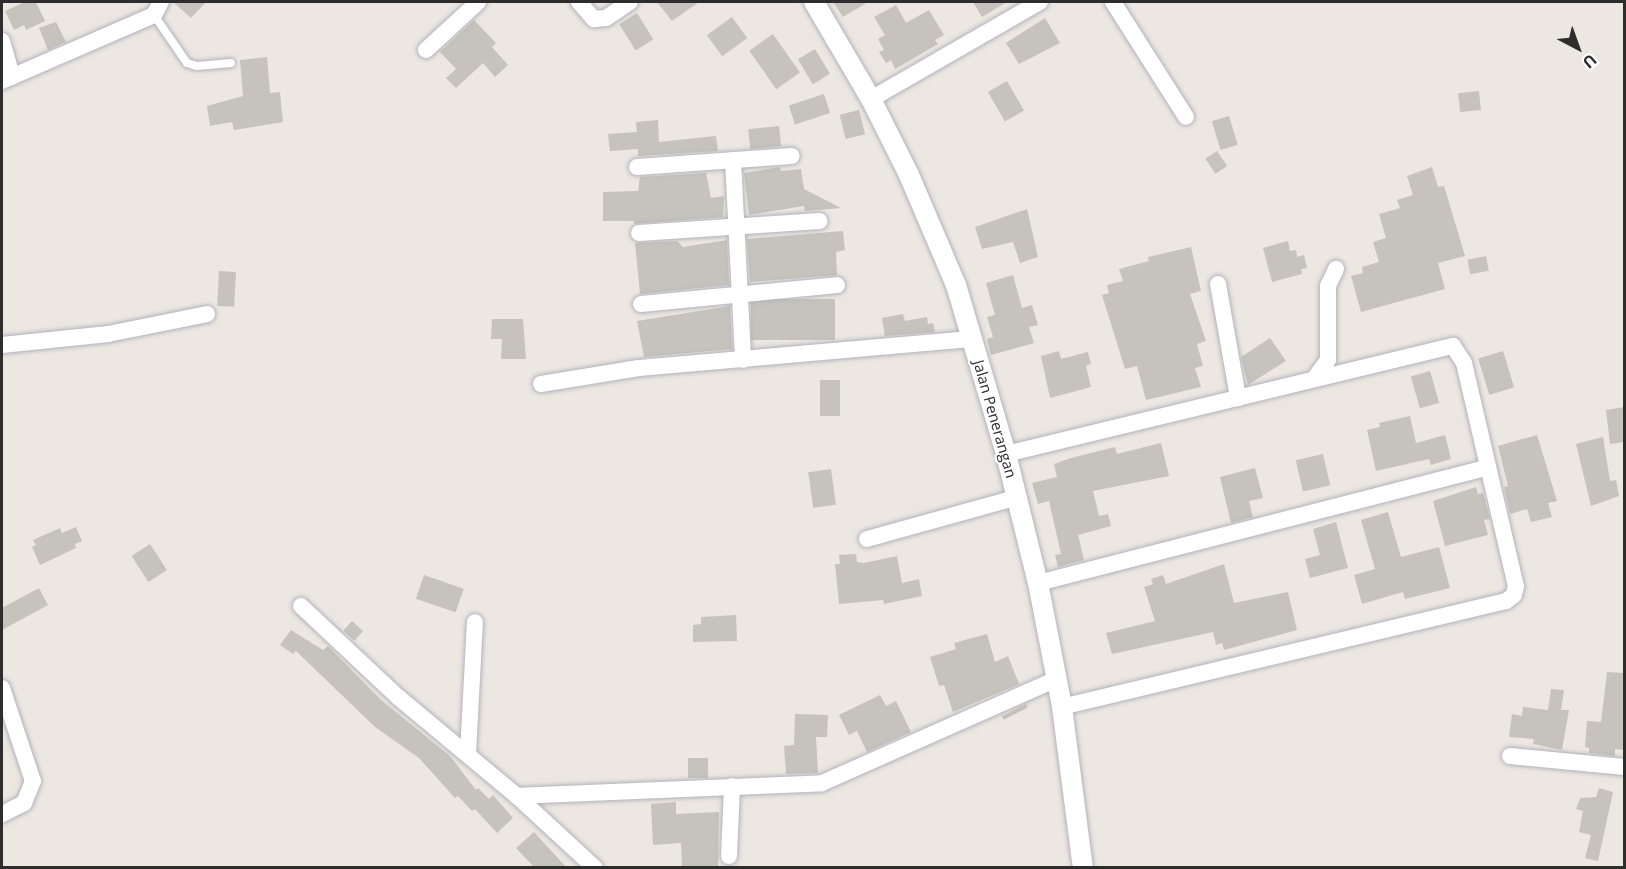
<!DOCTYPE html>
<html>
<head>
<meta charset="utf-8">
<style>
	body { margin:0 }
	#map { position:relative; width:1626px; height:869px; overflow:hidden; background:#ede7e1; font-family:"Open Sans",sans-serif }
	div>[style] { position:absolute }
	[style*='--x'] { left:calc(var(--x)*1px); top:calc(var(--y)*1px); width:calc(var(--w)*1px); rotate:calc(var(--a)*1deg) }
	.building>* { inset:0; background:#c6c2bc; transform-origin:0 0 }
	.roads { filter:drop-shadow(0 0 2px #b1b3bc) drop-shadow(0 0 2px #b1b3bc) }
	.service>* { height:8px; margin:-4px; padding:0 4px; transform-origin:4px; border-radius:4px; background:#fff }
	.minor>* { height:16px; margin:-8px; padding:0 8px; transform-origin:8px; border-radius:8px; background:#fff }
	.tertiary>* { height:20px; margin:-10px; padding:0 10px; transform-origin:10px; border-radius:10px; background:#fff }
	span { translate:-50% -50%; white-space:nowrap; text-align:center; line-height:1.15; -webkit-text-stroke:4.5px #fff; paint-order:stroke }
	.street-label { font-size:15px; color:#2d2d2d }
	.frame { position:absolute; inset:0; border:3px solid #2d2d2d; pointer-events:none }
	.north { position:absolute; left:1548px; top:18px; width:60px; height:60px; -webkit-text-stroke:4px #fff; paint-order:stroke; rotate:139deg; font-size:16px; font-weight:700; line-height:24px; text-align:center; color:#2d2d2d }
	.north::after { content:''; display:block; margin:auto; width:21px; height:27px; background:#2d2d2d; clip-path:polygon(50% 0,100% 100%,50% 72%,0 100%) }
</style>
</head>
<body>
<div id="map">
	<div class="building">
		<div style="clip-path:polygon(25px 2px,36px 2px,45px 21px,26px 30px,24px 25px,14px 30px,5px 11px)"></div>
		<div style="clip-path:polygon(173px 2px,206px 2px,191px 18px)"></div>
		<div style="clip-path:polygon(657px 2px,699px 2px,672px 21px)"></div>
		<div style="clip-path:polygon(833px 2px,868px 2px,843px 17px)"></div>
		<div style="clip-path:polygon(973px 2px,1007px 2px,982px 17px)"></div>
		<div style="clip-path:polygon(896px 5px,906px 23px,929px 10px,944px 35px,935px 40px,938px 44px,895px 69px,891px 60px,886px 63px,879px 52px,884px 50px,878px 39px,885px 35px,874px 17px)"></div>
		<div style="left:637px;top:13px;width:31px;height:21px;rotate:58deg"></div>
		<div style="left:732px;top:17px;width:26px;height:31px;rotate:54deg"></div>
		<div style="clip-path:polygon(1045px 18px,1060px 43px,1019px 64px,1006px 43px)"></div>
		<div style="clip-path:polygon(474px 20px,496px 43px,492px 47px,508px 65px,495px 77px,483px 63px,456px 88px,446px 78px,456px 69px,440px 52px)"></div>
		<div style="clip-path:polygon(56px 22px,66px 42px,48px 50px,39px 28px)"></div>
		<div style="left:773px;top:34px;width:47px;height:29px;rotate:55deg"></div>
		<div style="left:815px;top:49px;width:29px;height:20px;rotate:59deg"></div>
		<div style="clip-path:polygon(267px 57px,270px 93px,280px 92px,283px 122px,234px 130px,232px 122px,210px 126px,207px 106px,243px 96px,240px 60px)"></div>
		<div style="left:1007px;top:81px;width:34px;height:22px;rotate:60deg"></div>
		<div style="left:1479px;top:91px;width:19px;height:21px;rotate:84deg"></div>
		<div style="left:824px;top:94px;width:20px;height:37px;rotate:72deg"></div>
		<div style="left:859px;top:110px;width:25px;height:20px;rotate:76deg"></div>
		<div style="left:1229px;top:116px;width:30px;height:18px;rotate:73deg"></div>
		<div style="clip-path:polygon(658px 120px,659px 142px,716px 136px,718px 151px,638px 156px,638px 149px,610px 151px,608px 134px,637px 132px,636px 122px)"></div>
		<div style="left:779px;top:126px;width:20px;height:31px;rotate:84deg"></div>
		<div style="left:1217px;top:151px;width:18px;height:14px;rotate:56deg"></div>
		<div style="clip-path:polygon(780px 167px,781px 171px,801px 169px,804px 189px,841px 208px,805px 211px,804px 206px,749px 215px,744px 173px)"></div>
		<div style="clip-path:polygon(1432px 167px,1438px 187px,1444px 186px,1465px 256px,1438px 263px,1445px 289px,1361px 312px,1351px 276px,1363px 273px,1362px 267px,1379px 262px,1373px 242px,1386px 238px,1379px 214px,1400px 208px,1397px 200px,1413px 195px,1407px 176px)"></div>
		<div style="clip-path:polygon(706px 173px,711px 198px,724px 196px,723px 217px,634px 224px,634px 221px,603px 221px,603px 192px,638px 191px,640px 177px)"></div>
		<div style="clip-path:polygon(1027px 209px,1038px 257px,1020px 263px,1013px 242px,982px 249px,975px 227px)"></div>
		<div style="clip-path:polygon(843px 231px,845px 250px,836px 252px,837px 275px,750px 282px,747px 239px)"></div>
		<div style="clip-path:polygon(727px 240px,729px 285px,640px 294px,635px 243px,677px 241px,683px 247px)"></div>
		<div style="clip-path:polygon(1288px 241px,1290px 251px,1296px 250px,1297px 257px,1304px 255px,1307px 268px,1301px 269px,1302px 274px,1272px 282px,1263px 248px)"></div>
		<div style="clip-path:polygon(1191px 247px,1201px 291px,1190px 294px,1206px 341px,1197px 344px,1203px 366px,1195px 368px,1201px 387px,1146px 400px,1137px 366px,1125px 369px,1102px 295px,1109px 293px,1107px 285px,1123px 281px,1119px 269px,1149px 261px,1148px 257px)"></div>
		<div style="left:1486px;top:256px;width:15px;height:19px;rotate:79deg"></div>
		<div style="left:219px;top:271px;width:17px;height:35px;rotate:3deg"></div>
		<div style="clip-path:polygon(1013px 275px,1022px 308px,1032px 305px,1038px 325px,1029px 327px,1034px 343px,991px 355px,987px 339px,993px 337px,987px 317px,995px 315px,986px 283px)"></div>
		<div style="left:835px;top:299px;width:41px;height:84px;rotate:90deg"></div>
		<div style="clip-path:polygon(730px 306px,732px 349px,644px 357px,637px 321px)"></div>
		<div style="clip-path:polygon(903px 314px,905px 321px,927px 317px,928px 324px,933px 323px,935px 332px,885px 336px,882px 318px)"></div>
		<div style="clip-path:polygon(492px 319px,523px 319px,526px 359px,501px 359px,502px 339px,491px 339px)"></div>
		<div style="clip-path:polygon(1270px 338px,1286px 361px,1248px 385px,1241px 357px)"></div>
		<div style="clip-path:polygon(1059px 351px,1061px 359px,1088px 352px,1091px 364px,1086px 366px,1091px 387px,1050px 398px,1041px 356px)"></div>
		<div style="left:1503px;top:351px;width:38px;height:26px;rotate:73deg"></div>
		<div style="left:1430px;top:371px;width:33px;height:20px;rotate:74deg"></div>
		<div style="left:820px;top:380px;width:20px;height:36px"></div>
		<div style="clip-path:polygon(1624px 407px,1624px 442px,1610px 444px,1606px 410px)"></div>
		<div style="clip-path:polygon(1410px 416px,1416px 443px,1445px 435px,1451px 459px,1431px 465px,1429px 459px,1376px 471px,1367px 430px,1380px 427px,1379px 423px)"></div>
		<div style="clip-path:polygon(1537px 435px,1557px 501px,1548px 503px,1552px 517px,1531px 522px,1527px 509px,1510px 514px,1504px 487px,1508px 486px,1498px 446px)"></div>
		<div style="clip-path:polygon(1603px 437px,1610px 481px,1616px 480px,1619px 496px,1591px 506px,1576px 444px)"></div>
		<div style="clip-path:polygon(1161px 443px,1169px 476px,1093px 491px,1099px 516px,1108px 514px,1111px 526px,1078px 535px,1084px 560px,1058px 567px,1055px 555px,1061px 554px,1049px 501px,1038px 504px,1032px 483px,1057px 477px,1054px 464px,1071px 458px,1115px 447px,1117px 454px)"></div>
		<div style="left:1323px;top:454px;width:32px;height:28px;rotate:77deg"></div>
		<div style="clip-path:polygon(1255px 468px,1263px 498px,1249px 501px,1253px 517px,1231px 523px,1220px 477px)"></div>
		<div style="left:831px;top:469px;width:36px;height:23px;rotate:82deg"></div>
		<div style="clip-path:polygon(1476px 487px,1478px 494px,1483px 493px,1490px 519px,1484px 520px,1488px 535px,1445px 546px,1433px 501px)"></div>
		<div style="clip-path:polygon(1388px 512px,1401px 557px,1439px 547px,1450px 588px,1405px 599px,1403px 592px,1362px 604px,1354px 575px,1375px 569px,1361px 520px)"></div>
		<div style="clip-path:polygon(1336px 522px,1348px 568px,1310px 578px,1305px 559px,1320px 555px,1313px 529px)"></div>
		<div style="clip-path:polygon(76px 527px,82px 541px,75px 544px,76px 548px,40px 565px,32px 547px,36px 545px,33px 540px,60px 528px,62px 533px)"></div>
		<div style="left:150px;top:544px;width:31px;height:22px;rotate:57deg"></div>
		<div style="clip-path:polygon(856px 554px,857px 562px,864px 563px,897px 556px,902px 583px,919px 579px,922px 596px,884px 604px,883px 600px,839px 604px,835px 564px,840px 564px,839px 555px)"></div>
		<div style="clip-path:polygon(1224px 564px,1234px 603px,1288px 592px,1297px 630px,1224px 650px,1222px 643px,1216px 645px,1213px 632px,1112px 654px,1106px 633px,1155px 621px,1144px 587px,1153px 584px,1151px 579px,1163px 575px,1166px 584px)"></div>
		<div style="left:424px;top:575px;width:42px;height:25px;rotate:19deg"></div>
		<div style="clip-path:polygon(39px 588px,48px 605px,2px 630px,2px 608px)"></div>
		<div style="clip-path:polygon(736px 615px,737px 641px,693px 642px,693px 625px,701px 624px,701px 617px)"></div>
		<div style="left:352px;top:621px;width:15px;height:13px;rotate:42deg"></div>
		<div style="clip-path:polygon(291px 630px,323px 650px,328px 646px,381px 700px,450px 756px,476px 790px,478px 788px,489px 799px,493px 795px,513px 818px,497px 833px,475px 809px,472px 811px,458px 796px,455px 798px,419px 758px,375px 727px,296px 651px,293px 654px,280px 645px)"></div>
		<div style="clip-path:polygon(987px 634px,995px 662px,1008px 656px,1019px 684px,953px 712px,944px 685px,939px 686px,930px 657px,956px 649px,954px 643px)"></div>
		<div style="clip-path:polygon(1607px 672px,1624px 673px,1624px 750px,1615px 749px,1615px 756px,1589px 753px,1589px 748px,1585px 747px,1587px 721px,1601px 722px)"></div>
		<div style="clip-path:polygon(1551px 689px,1564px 690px,1561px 710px,1569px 710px,1562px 750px,1533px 744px,1534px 739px,1509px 737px,1512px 714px,1522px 716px,1523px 707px,1548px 710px)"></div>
		<div style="clip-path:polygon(880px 695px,886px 706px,896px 701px,911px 732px,867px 752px,857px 731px,849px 735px,839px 715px)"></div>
		<div style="left:1026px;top:704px;width:4px;height:27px;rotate:63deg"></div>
		<div style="clip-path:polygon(795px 714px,828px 715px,827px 737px,816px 737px,818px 773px,786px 774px,784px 746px,794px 745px)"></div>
		<div style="left:688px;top:758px;width:20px;height:20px"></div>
		<div style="clip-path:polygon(1599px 788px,1613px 792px,1598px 861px,1585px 858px,1591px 835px,1579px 832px,1583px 811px,1576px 809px,1580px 798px,1596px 797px)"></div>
		<div style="clip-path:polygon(676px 802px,676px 814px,719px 812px,718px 867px,682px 867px,681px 843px,653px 845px,651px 804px)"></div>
		<div style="clip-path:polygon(534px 832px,566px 867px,534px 867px,516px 848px)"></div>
	</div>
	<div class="roads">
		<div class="service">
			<div style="--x:154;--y:15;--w:58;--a:55.5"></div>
			<div style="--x:187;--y:63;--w:10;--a:17"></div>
			<div style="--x:197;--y:66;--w:34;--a:-5"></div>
		</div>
		<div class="minor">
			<div style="--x:579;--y:2;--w:23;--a:49"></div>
			<div style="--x:594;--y:19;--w:12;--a:-5"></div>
			<div style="--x:606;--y:18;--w:29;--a:-34"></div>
			<div style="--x:1113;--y:2;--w:136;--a:57.6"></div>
			<div style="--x:2;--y:41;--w:37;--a:74"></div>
			<div style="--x:426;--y:50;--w:71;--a:-42.7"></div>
			<div style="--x:2;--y:81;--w:166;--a:-23.5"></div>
			<div style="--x:154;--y:15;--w:15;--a:-62"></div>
			<div style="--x:871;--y:99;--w:195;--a:-29.9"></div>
			<div style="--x:733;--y:160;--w:200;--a:87.1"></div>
			<div style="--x:637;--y:167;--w:155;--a:-4.1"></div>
			<div style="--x:639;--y:233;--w:181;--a:-3.8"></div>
			<div style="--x:1218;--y:284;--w:116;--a:80"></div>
			<div style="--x:641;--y:304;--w:197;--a:-5.5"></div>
			<div style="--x:2;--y:345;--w:107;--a:-5.9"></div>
			<div style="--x:108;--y:334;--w:101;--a:-11.4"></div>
			<div style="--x:1314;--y:379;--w:24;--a:-54"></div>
			<div style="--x:1328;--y:360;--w:74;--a:-90"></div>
			<div style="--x:1328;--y:286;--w:19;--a:-65"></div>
			<div style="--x:541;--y:384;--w:99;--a:-9.3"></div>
			<div style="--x:639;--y:368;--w:333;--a:-5"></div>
			<div style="--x:1006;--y:454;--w:460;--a:-13.6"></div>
			<div style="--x:1453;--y:346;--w:20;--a:57"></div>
			<div style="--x:1464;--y:363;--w:229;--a:76.9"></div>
			<div style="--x:1516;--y:586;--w:9;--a:103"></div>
			<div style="--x:1514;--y:595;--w:10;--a:143"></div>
			<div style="--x:1506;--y:601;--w:456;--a:166.6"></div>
			<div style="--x:867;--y:539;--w:157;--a:-15.5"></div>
			<div style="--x:1038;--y:583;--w:463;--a:-14.4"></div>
			<div style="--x:301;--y:606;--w:133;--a:43.2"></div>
			<div style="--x:398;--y:697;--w:155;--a:39.8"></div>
			<div style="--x:517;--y:796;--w:106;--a:42.7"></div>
			<div style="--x:2;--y:688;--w:98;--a:71.6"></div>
			<div style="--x:33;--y:781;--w:24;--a:112"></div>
			<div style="--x:24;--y:803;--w:25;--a:153"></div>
			<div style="--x:468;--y:754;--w:132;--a:-87"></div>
			<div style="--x:1510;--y:756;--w:115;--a:5.5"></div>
			<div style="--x:517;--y:796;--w:305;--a:-2.4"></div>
			<div style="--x:822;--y:783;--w:257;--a:-23.9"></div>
			<div style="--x:729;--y:856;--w:70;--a:-87.5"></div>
		</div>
		<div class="tertiary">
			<div style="--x:814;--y:2;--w:113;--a:59.6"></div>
			<div style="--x:871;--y:99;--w:85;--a:63.4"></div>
			<div style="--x:909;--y:175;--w:120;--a:66.9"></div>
			<div style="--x:956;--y:285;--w:176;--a:73.5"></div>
			<div style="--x:1006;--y:454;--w:133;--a:76.1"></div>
			<div style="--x:1038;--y:583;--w:126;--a:79"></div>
			<div style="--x:1062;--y:707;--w:162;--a:82.6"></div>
		</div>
	</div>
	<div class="street-label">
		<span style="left:995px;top:419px;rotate:74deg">Jalan Penerangan</span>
	</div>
	<div class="frame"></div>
	<div class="north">U</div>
</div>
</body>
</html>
